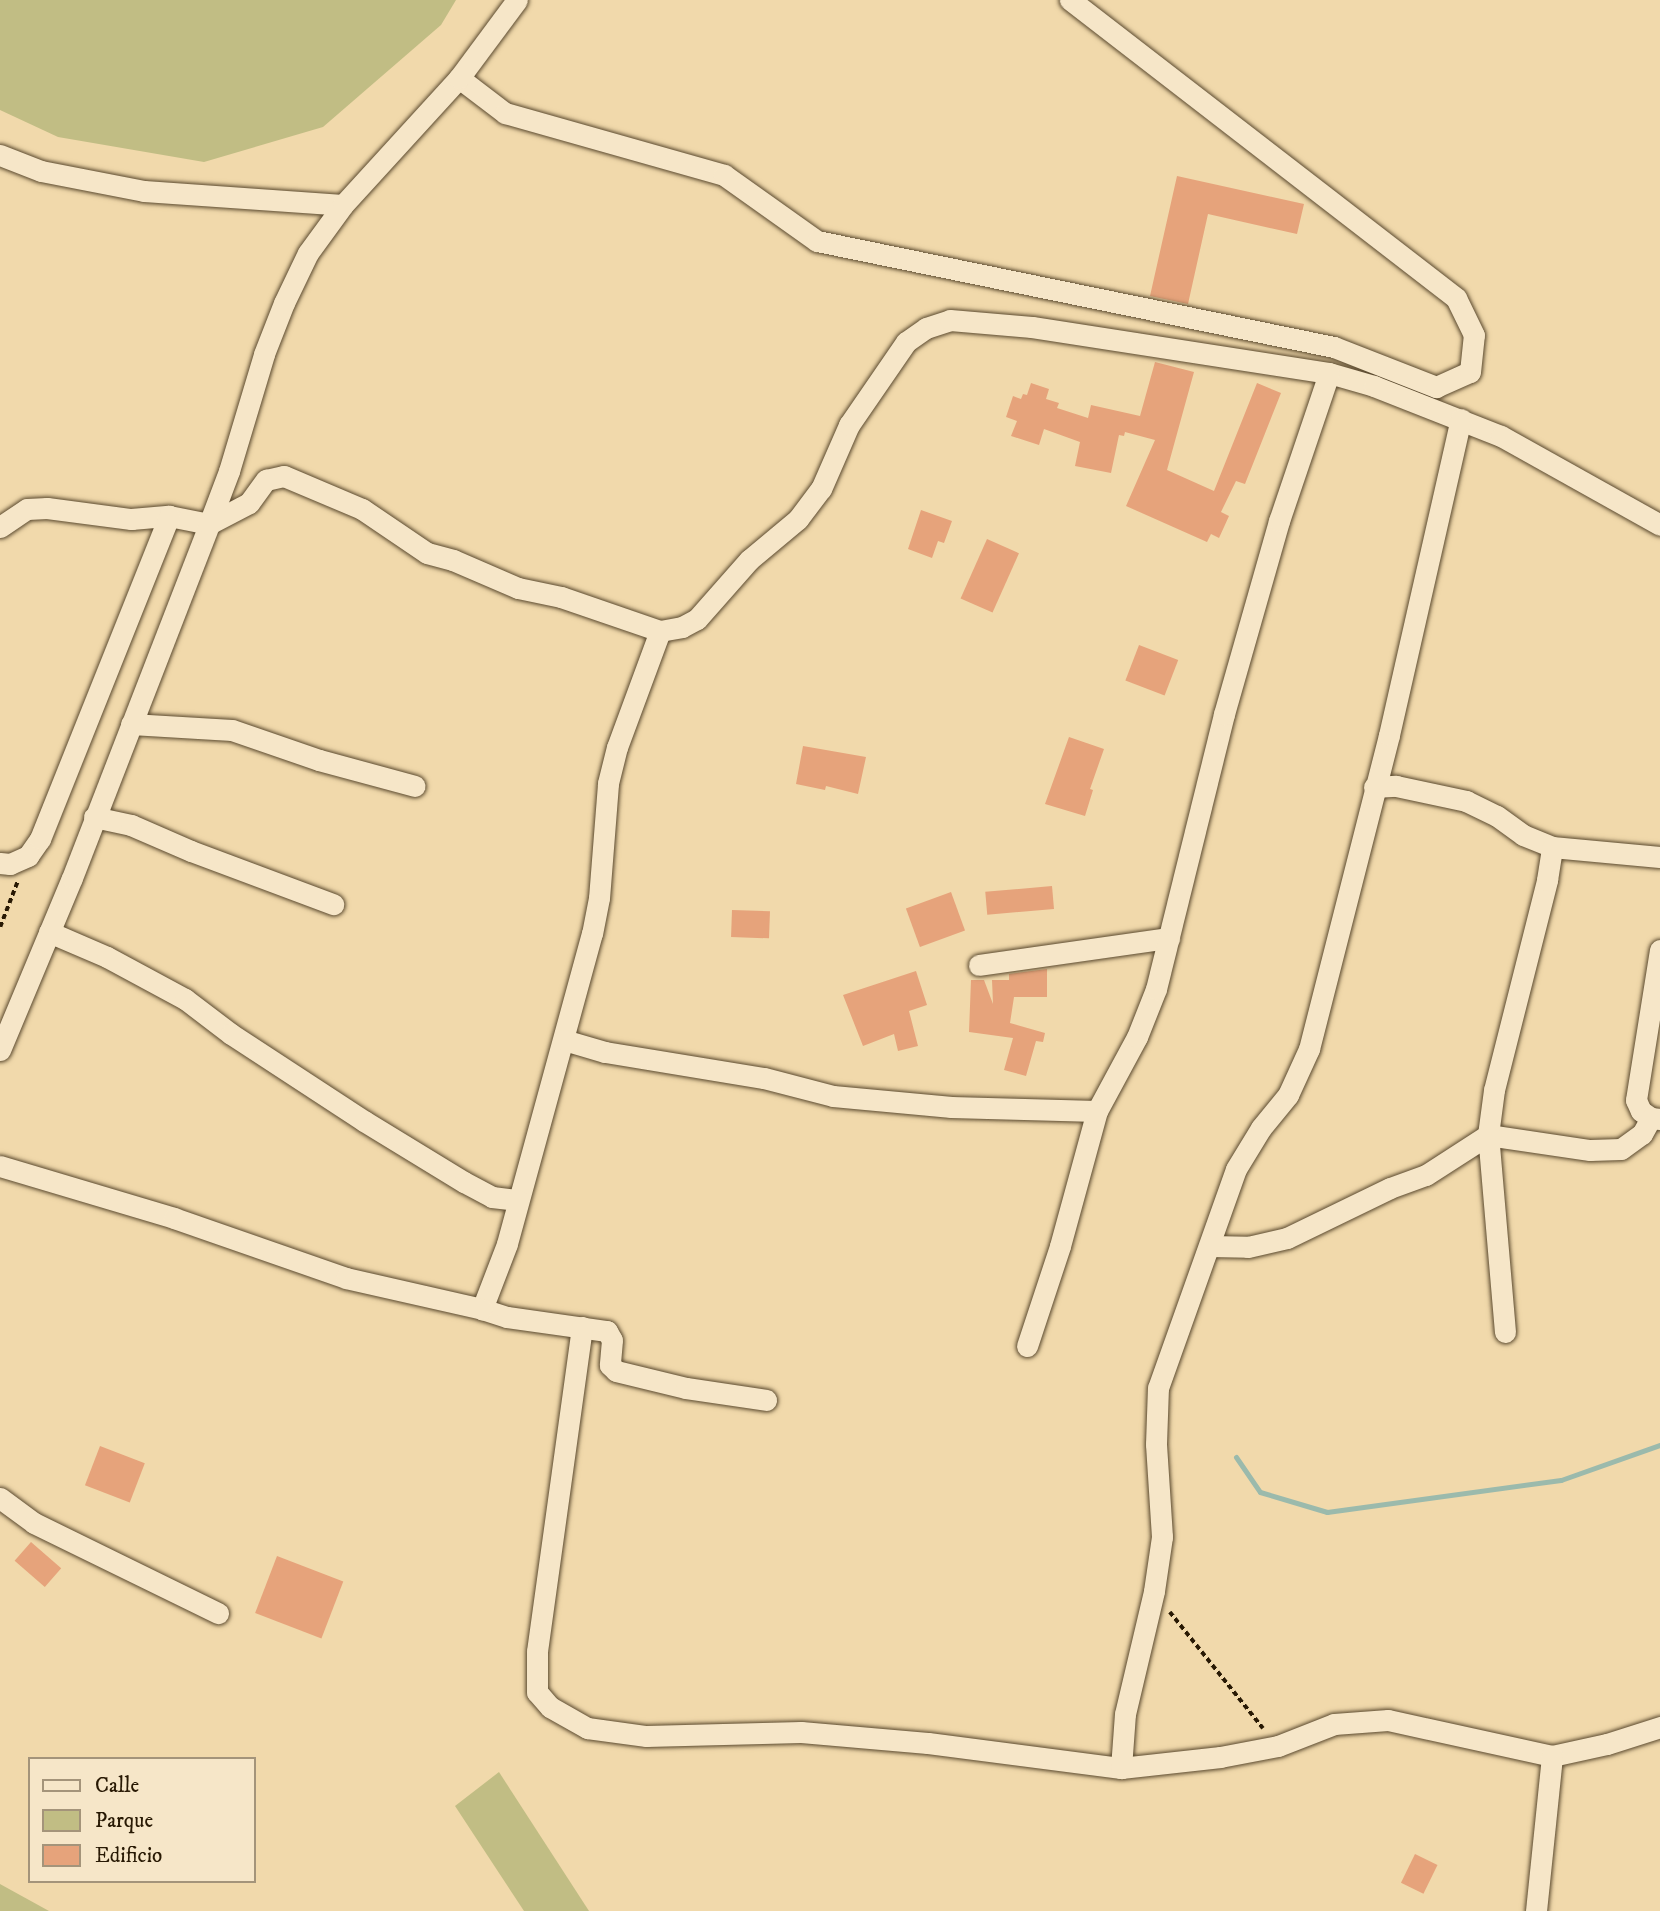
<!DOCTYPE html>
<html>
<head>
<meta charset="utf-8">
<style>
	body { margin:0 }
	#map { position:relative; width:1660px; height:1911px; overflow:hidden; background:#f1d9ab; font-family:"IM FELL DW Pica",serif }
	div>[style] { position:absolute }
	[style*='--x'] { left:calc(var(--x)*1px); top:calc(var(--y)*1px); width:calc(var(--w)*1px); rotate:calc(var(--a)*1deg) }
	.green>* { inset:0; background:#c1bd84 }
	.stream>* { height:5px; margin:-2.5px; padding:0 2.5px; transform-origin:2.5px; border-radius:2.5px; background:#9bbaac }
	.building>* { inset:0; background:#e6a37b; transform-origin:0 0 }
	.path>* { height:3.5px; margin-top:-1.75px; transform-origin:0; background:repeating-linear-gradient(90deg,#281904 0 5px,transparent 0 8.5px) }
	.roads { filter:drop-shadow(0 0 2px #5a492e) drop-shadow(0 0 2px #5a492e) }
	.minor>* { height:21px; margin:-10.5px; padding:0 10.5px; transform-origin:10.5px; border-radius:10.5px; background:#f6e6c8 }
	span { translate:-50% -50%; white-space:nowrap; text-align:center; line-height:1.15; -webkit-text-stroke:7px #f6e6c8; paint-order:stroke }
	.legend { position:absolute; left:28px; top:1757px; width:228px; height:126px; box-sizing:border-box; background:#f6e6c8; border:2px solid #a4947a; margin:0; padding:9px 12px; list-style:none; font-size:21px; color:#281904 }
	.legend li { display:flex; align-items:center; gap:14px; height:35px }
	.legend b { width:35px; border:2px solid #a4947a }
</style>
</head>
<body>
<div id="map">
	<div class="green">
		<div style="clip-path:polygon(0 0,456px 0,441px 25px,323px 127px,204px 162px,58px 137px,0 110px)"></div>
		<div style="clip-path:polygon(499px 1772px,589px 1911px,524px 1911px,455px 1806px)"></div>
		<div style="clip-path:polygon(0 1884px,49px 1911px,0 1911px)"></div>
	</div>
	<div class="stream">
		<div style="--x:1236;--y:1457;--w:42;--a:55.6"></div>
		<div style="--x:1260;--y:1492;--w:70;--a:16.6"></div>
		<div style="--x:1327;--y:1512;--w:236;--a:-7.8"></div>
		<div style="--x:1561;--y:1480;--w:105;--a:-19.5"></div>
	</div>
	<div class="building">
		<div style="clip-path:polygon(1177px 176px,1304px 204px,1297px 234px,1208px 214px,1188px 304px,1150px 296px)"></div>
		<div style="clip-path:polygon(1155px 362px,1194px 372px,1167px 470px,1214px 491px,1257px 383px,1281px 393px,1245px 484px,1236px 481px,1221px 512px,1229px 516px,1219px 538px,1211px 534px,1207px 542px,1126px 506px,1155px 440px,1125px 432px,1124px 436px,1119px 435px,1111px 473px,1075px 466px,1080px 442px,1044px 429px,1039px 445px,1011px 436px,1017px 421px,1006px 417px,1013px 396px,1021px 399px,1023px 394px,1027px 395px,1031px 383px,1049px 389px,1046px 399px,1059px 403px,1057px 408px,1088px 418px,1091px 405px,1140px 416px)"></div>
		<div style="clip-path:polygon(921px 510px,952px 521px,944px 543px,938px 541px,932px 558px,908px 549px)"></div>
		<div style="left:987px;top:539px;width:35px;height:65px;rotate:24deg"></div>
		<div style="left:1139px;top:645px;width:42px;height:38px;rotate:21deg"></div>
		<div style="clip-path:polygon(1069px 737px,1104px 749px,1090px 789px,1093px 790px,1085px 816px,1045px 804px)"></div>
		<div style="clip-path:polygon(803px 746px,866px 757px,858px 794px,826px 786px,825px 790px,796px 784px)"></div>
		<div style="left:1052px;top:886px;width:23px;height:67px;rotate:85deg"></div>
		<div style="left:951px;top:892px;width:41px;height:48px;rotate:70deg"></div>
		<div style="left:732px;top:910px;width:38px;height:27px;rotate:2deg"></div>
		<div style="clip-path:polygon(1047px 969px,1047px 997px,1014px 997px,1010px 1023px,1045px 1033px,1043px 1042px,1036px 1041px,1026px 1076px,1004px 1070px,1013px 1038px,969px 1032px,971px 980px,984px 980px,993px 1004px,992px 980px,1009px 980px,1009px 974px)"></div>
		<div style="clip-path:polygon(916px 971px,927px 1005px,909px 1011px,918px 1046px,898px 1051px,894px 1034px,863px 1046px,843px 995px)"></div>
		<div style="left:100px;top:1446px;width:48px;height:42px;rotate:21deg"></div>
		<div style="left:31px;top:1542px;width:40px;height:25px;rotate:41deg"></div>
		<div style="left:277px;top:1556px;width:71px;height:61px;rotate:21deg"></div>
		<div style="left:1415px;top:1854px;width:25px;height:32px;rotate:26deg"></div>
	</div>
	<div class="path">
		<div style="--x:0;--y:927;--w:50;--a:-69"></div>
		<div style="--x:1170;--y:1612;--w:149;--a:51.3"></div>
	</div>
	<div class="roads">
		<div class="minor">
			<div style="--x:459;--y:78;--w:58;--a:37.3"></div>
			<div style="--x:505;--y:113;--w:228;--a:15.8"></div>
			<div style="--x:724;--y:175;--w:114;--a:35.4"></div>
			<div style="--x:817;--y:241;--w:528;--a:11.59"></div>
			<div style="--x:1334;--y:347;--w:110;--a:21.4"></div>
			<div style="--x:1436;--y:387;--w:37;--a:-24"></div>
			<div style="--x:1470;--y:372;--w:37;--a:-84"></div>
			<div style="--x:1474;--y:335;--w:41;--a:-115.9"></div>
			<div style="--x:1456;--y:298;--w:488;--a:-142.3"></div>
			<div style="--x:0;--y:155;--w:44;--a:21.3"></div>
			<div style="--x:41;--y:171;--w:105;--a:11"></div>
			<div style="--x:144;--y:191;--w:199;--a:4"></div>
			<div style="--x:0;--y:527;--w:32;--a:-34"></div>
			<div style="--x:27;--y:509;--w:20;--a:-3"></div>
			<div style="--x:47;--y:508;--w:85;--a:7.5"></div>
			<div style="--x:131;--y:519;--w:38;--a:-5"></div>
			<div style="--x:169;--y:516;--w:41;--a:11.3"></div>
			<div style="--x:209;--y:524;--w:45;--a:-27.7"></div>
			<div style="--x:249;--y:503;--w:29;--a:-54"></div>
			<div style="--x:266;--y:480;--w:18;--a:-13"></div>
			<div style="--x:284;--y:476;--w:85;--a:22.9"></div>
			<div style="--x:362;--y:509;--w:78;--a:34.1"></div>
			<div style="--x:427;--y:553;--w:27;--a:15"></div>
			<div style="--x:453;--y:560;--w:71;--a:23.3"></div>
			<div style="--x:518;--y:588;--w:44;--a:11.8"></div>
			<div style="--x:561;--y:597;--w:105;--a:19"></div>
			<div style="--x:660;--y:631;--w:22;--a:-10"></div>
			<div style="--x:682;--y:627;--w:17;--a:-28"></div>
			<div style="--x:697;--y:619;--w:79;--a:-48.6"></div>
			<div style="--x:749;--y:560;--w:64;--a:-39.9"></div>
			<div style="--x:798;--y:519;--w:38;--a:-53"></div>
			<div style="--x:821;--y:489;--w:70;--a:-66.4"></div>
			<div style="--x:849;--y:425;--w:101;--a:-55.5"></div>
			<div style="--x:906;--y:342;--w:24;--a:-35"></div>
			<div style="--x:926;--y:328;--w:25;--a:-18"></div>
			<div style="--x:950;--y:320;--w:82;--a:4.9"></div>
			<div style="--x:1032;--y:327;--w:301;--a:8.8"></div>
			<div style="--x:1329;--y:373;--w:47;--a:16.1"></div>
			<div style="--x:1374;--y:386;--w:136;--a:21.5"></div>
			<div style="--x:1501;--y:436;--w:182;--a:29.2"></div>
			<div style="--x:660;--y:631;--w:124;--a:110.3"></div>
			<div style="--x:617;--y:747;--w:38;--a:104"></div>
			<div style="--x:608;--y:784;--w:114;--a:94.5"></div>
			<div style="--x:599;--y:898;--w:36;--a:101"></div>
			<div style="--x:592;--y:933;--w:322;--a:105.3"></div>
			<div style="--x:507;--y:1244;--w:70;--a:111"></div>
			<div style="--x:482;--y:1309;--w:26;--a:18"></div>
			<div style="--x:507;--y:1317;--w:101;--a:8"></div>
			<div style="--x:607;--y:1331;--w:10;--a:61"></div>
			<div style="--x:612;--y:1340;--w:25;--a:95"></div>
			<div style="--x:610;--y:1365;--w:8;--a:45"></div>
			<div style="--x:616;--y:1371;--w:72;--a:13.7"></div>
			<div style="--x:686;--y:1388;--w:81;--a:8.5"></div>
			<div style="--x:131;--y:724;--w:101;--a:3.4"></div>
			<div style="--x:232;--y:730;--w:92;--a:19"></div>
			<div style="--x:319;--y:760;--w:99;--a:15.2"></div>
			<div style="--x:1374;--y:787;--w:22;--a:-3"></div>
			<div style="--x:1396;--y:786;--w:72;--a:12.1"></div>
			<div style="--x:1466;--y:801;--w:34;--a:26"></div>
			<div style="--x:1497;--y:816;--w:32;--a:36"></div>
			<div style="--x:1523;--y:835;--w:31;--a:22"></div>
			<div style="--x:1552;--y:847;--w:108;--a:5.3"></div>
			<div style="--x:94;--y:817;--w:38;--a:12"></div>
			<div style="--x:131;--y:825;--w:65;--a:23.4"></div>
			<div style="--x:191;--y:851;--w:152;--a:20.5"></div>
			<div style="--x:0;--y:863;--w:10;--a:6"></div>
			<div style="--x:10;--y:864;--w:20;--a:-24"></div>
			<div style="--x:28;--y:856;--w:21;--a:-55"></div>
			<div style="--x:40;--y:839;--w:348;--a:-68.2"></div>
			<div style="--x:49;--y:932;--w:63;--a:23.3"></div>
			<div style="--x:107;--y:957;--w:89;--a:28.3"></div>
			<div style="--x:185;--y:999;--w:58;--a:37.3"></div>
			<div style="--x:231;--y:1034;--w:159;--a:33.2"></div>
			<div style="--x:364;--y:1121;--w:117;--a:31.4"></div>
			<div style="--x:464;--y:1182;--w:32;--a:28"></div>
			<div style="--x:492;--y:1197;--w:26;--a:7"></div>
			<div style="--x:1660;--y:950;--w:152;--a:99.1"></div>
			<div style="--x:1636;--y:1100;--w:12;--a:66"></div>
			<div style="--x:1641;--y:1111;--w:12;--a:35"></div>
			<div style="--x:1651;--y:1118;--w:9;--a:6"></div>
			<div style="--x:979;--y:965;--w:192;--a:-8.1"></div>
			<div style="--x:564;--y:1040;--w:43;--a:16.3"></div>
			<div style="--x:605;--y:1052;--w:161;--a:9.3"></div>
			<div style="--x:764;--y:1078;--w:71;--a:14.6"></div>
			<div style="--x:833;--y:1096;--w:119;--a:5.3"></div>
			<div style="--x:951;--y:1107;--w:146;--a:1.6"></div>
			<div style="--x:0;--y:1050;--w:186;--a:-67.3"></div>
			<div style="--x:72;--y:878;--w:380;--a:-68.8"></div>
			<div style="--x:209;--y:524;--w:57;--a:-69.3"></div>
			<div style="--x:229;--y:471;--w:122;--a:-73.3"></div>
			<div style="--x:264;--y:354;--w:55;--a:-68.6"></div>
			<div style="--x:284;--y:303;--w:55;--a:-64.4"></div>
			<div style="--x:308;--y:253;--w:59;--a:-53.9"></div>
			<div style="--x:343;--y:205;--w:172;--a:-47.6"></div>
			<div style="--x:459;--y:78;--w:97;--a:-53.4"></div>
			<div style="--x:0;--y:1166;--w:182;--a:16.6"></div>
			<div style="--x:174;--y:1218;--w:182;--a:19.2"></div>
			<div style="--x:346;--y:1278;--w:139;--a:12.8"></div>
			<div style="--x:1209;--y:1246;--w:39;--a:1"></div>
			<div style="--x:1248;--y:1247;--w:40;--a:-13"></div>
			<div style="--x:1287;--y:1238;--w:114;--a:-25.9"></div>
			<div style="--x:1390;--y:1188;--w:38;--a:-20"></div>
			<div style="--x:1426;--y:1175;--w:74;--a:-32.8"></div>
			<div style="--x:1488;--y:1135;--w:103;--a:8.4"></div>
			<div style="--x:1590;--y:1150;--w:31;--a:-2"></div>
			<div style="--x:1621;--y:1149;--w:26;--a:-36"></div>
			<div style="--x:1642;--y:1134;--w:18;--a:-61"></div>
			<div style="--x:582;--y:1327;--w:327;--a:97.9"></div>
			<div style="--x:537;--y:1651;--w:41;--a:90"></div>
			<div style="--x:537;--y:1692;--w:20;--a:49"></div>
			<div style="--x:550;--y:1707;--w:43;--a:29.6"></div>
			<div style="--x:587;--y:1728;--w:60;--a:7.7"></div>
			<div style="--x:646;--y:1736;--w:155;--a:-1.5"></div>
			<div style="--x:801;--y:1732;--w:127;--a:5"></div>
			<div style="--x:928;--y:1743;--w:195;--a:7.4"></div>
			<div style="--x:1121;--y:1768;--w:100;--a:-6.3"></div>
			<div style="--x:1220;--y:1757;--w:59;--a:-10.7"></div>
			<div style="--x:1278;--y:1746;--w:60;--a:-21.4"></div>
			<div style="--x:1334;--y:1724;--w:54;--a:-4.2"></div>
			<div style="--x:1388;--y:1720;--w:168;--a:12.4"></div>
			<div style="--x:1552;--y:1756;--w:56;--a:-12.3"></div>
			<div style="--x:1607;--y:1744;--w:56;--a:-17.8"></div>
			<div style="--x:1505;--y:1332;--w:198;--a:-94.9"></div>
			<div style="--x:1488;--y:1135;--w:45;--a:-82.4"></div>
			<div style="--x:1494;--y:1090;--w:217;--a:-75.8"></div>
			<div style="--x:1547;--y:880;--w:33;--a:-81"></div>
			<div style="--x:1027;--y:1346;--w:105;--a:-71.7"></div>
			<div style="--x:1060;--y:1246;--w:140;--a:-74.7"></div>
			<div style="--x:1097;--y:1111;--w:84;--a:-61.6"></div>
			<div style="--x:1137;--y:1037;--w:52;--a:-68.4"></div>
			<div style="--x:1156;--y:989;--w:283;--a:-76.1"></div>
			<div style="--x:1224;--y:714;--w:201;--a:-74.1"></div>
			<div style="--x:1279;--y:521;--w:156;--a:-71.3"></div>
			<div style="--x:0;--y:1498;--w:42;--a:36.3"></div>
			<div style="--x:34;--y:1523;--w:205;--a:26.1"></div>
			<div style="--x:1121;--y:1768;--w:54;--a:-85.8"></div>
			<div style="--x:1125;--y:1714;--w:126;--a:-76.7"></div>
			<div style="--x:1154;--y:1591;--w:55;--a:-81.6"></div>
			<div style="--x:1162;--y:1537;--w:93;--a:-93.7"></div>
			<div style="--x:1156;--y:1444;--w:56;--a:-88"></div>
			<div style="--x:1158;--y:1388;--w:232;--a:-70.4"></div>
			<div style="--x:1236;--y:1169;--w:48;--a:-58.6"></div>
			<div style="--x:1261;--y:1128;--w:43;--a:-50.7"></div>
			<div style="--x:1288;--y:1095;--w:51;--a:-65.5"></div>
			<div style="--x:1309;--y:1049;--w:324;--a:-75.7"></div>
			<div style="--x:1389;--y:735;--w:324;--a:-77.2"></div>
			<div style="--x:1536;--y:1911;--w:156;--a:-84.1"></div>
		</div>
	</div>
	<ul class="legend">
	<li><b style="height:9px;background:#f6e6c8"></b>Calle</li>
	<li><b style="height:19px;background:#c1bd84"></b>Parque</li>
	<li><b style="height:19px;background:#e6a37b"></b>Edificio</li>
	</ul>
</div>
</body>
</html>
